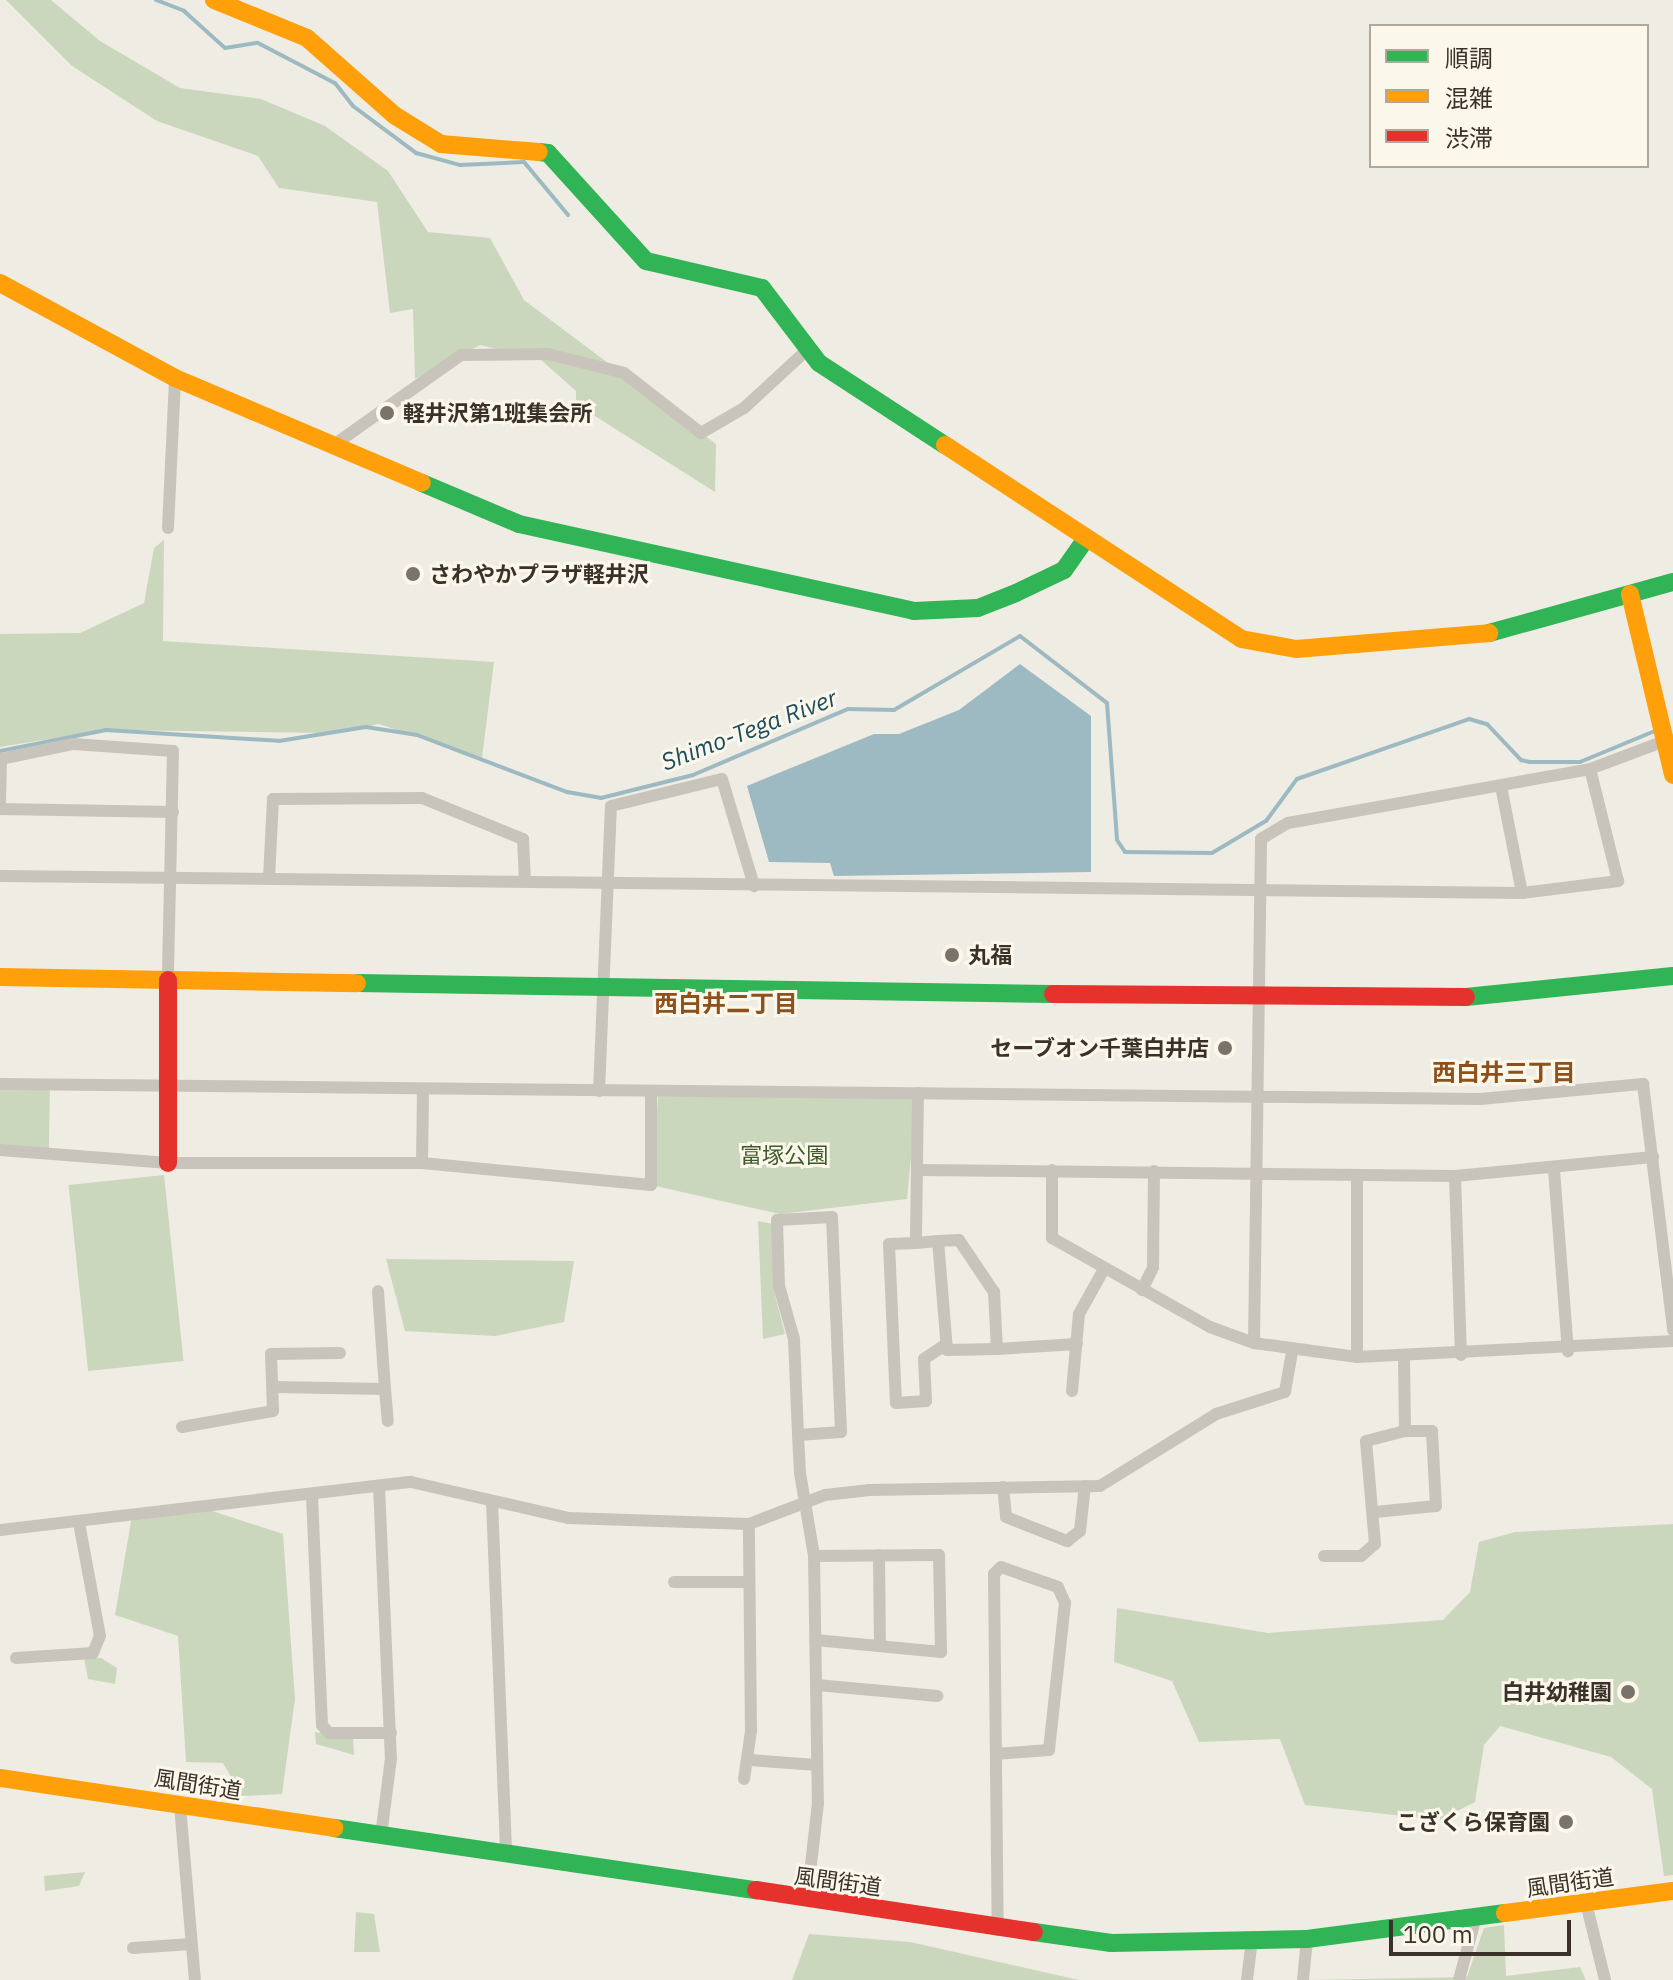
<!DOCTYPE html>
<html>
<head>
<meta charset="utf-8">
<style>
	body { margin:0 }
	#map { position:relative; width:1673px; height:1980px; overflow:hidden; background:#efece3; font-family:"IBM Plex Sans","Noto Sans JP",sans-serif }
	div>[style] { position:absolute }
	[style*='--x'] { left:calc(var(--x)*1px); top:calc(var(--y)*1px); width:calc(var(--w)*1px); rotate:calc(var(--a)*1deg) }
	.green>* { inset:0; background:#cbd7bc; transform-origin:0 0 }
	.water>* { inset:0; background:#9dbac2 }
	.stream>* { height:4px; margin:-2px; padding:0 2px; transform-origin:2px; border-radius:2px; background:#9dbac2 }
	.street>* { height:12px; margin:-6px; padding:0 6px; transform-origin:6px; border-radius:6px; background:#c9c4bb }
	.fast>* { height:18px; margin:-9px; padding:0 9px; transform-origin:9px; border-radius:9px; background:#30b455 }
	.slow>* { height:18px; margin:-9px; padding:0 9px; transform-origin:9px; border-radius:9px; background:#ff9f0a }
	.jam>* { height:18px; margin:-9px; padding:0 9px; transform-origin:9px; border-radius:9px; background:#e5322d }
	.dots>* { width:22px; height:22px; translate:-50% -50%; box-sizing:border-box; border:4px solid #fbf7eb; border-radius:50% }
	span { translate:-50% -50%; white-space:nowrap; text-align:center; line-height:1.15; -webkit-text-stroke:6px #fbf7eb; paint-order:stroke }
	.poi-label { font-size:22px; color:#3a3229; font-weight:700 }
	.left { translate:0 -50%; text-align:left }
	.right { translate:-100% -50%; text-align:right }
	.park-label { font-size:22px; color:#3e5a2b }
	.street-label { font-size:22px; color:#3a3229 }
	.water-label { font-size:24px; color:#1b4c5f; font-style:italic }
	.neighbourhood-label { font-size:24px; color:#8f511c; font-weight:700 }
	.legend { position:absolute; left:1369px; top:24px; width:280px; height:144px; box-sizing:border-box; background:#fbf7eb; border:2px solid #aea89d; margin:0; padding:10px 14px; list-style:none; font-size:24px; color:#3a3229 }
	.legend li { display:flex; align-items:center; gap:16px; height:40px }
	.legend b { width:40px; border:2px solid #aea89d }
	.scale { position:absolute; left:1389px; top:1920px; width:182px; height:36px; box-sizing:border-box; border:4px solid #3a3229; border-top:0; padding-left:10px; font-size:24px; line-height:28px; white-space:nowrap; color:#3a3229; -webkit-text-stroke:6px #fbf7eb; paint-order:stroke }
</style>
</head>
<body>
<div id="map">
	<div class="green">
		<div style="clip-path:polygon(6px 0,51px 0,100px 41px,180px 88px,261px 99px,325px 126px,388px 171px,428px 232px,490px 238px,524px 300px,716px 444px,715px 492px,576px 404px,576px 391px,540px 359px,480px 345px,415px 379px,413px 309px,390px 313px,377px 202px,279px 188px,258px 156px,157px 121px,72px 66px)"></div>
		<div style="clip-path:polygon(164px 540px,163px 641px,494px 662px,482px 758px,379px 724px,329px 733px,106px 730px,0 747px,0 634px,80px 633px,144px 603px,154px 548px)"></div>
		<div style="left:0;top:1084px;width:50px;height:64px;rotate:1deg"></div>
		<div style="clip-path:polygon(917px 1095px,907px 1199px,780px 1214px,651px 1185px,658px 1097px)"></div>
		<div style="left:164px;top:1175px;width:187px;height:96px;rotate:84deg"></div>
		<div style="clip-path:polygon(758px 1221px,773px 1224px,774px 1291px,785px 1334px,763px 1339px)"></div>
		<div style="clip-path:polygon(386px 1259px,574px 1261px,564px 1322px,495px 1336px,405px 1331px)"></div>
		<div style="clip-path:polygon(200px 1507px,283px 1534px,295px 1699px,282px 1794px,242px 1796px,223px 1763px,186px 1762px,178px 1636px,115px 1615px,133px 1510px)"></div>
		<div style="clip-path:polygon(1673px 1524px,1673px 1875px,1664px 1876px,1652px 1789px,1611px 1757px,1500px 1726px,1484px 1745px,1475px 1802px,1439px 1820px,1305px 1805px,1280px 1739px,1199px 1742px,1172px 1681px,1114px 1662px,1117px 1608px,1268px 1633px,1443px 1620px,1470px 1592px,1479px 1542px,1515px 1532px)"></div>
		<div style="clip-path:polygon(84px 1658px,101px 1658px,117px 1668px,115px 1684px,88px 1679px)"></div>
		<div style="clip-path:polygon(315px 1732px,353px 1738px,354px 1755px,316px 1744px)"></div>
		<div style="clip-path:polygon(85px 1872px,79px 1886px,45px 1891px,44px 1876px)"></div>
		<div style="clip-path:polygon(356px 1912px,374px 1914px,380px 1952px,354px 1952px)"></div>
		<div style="clip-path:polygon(1504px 1925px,1506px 1976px,1580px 1967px,1586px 1980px,1310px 1980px,1467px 1977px,1484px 1928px)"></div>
		<div style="clip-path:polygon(809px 1934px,910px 1942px,1079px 1980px,792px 1980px)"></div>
	</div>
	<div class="water">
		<div style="clip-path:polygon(1020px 664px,1091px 716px,1091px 872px,834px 876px,830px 863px,769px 862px,747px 786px,874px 734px,899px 734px,959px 710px)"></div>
	</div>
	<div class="stream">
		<div style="--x:156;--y:0;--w:30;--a:21"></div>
		<div style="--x:184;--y:11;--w:55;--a:42.1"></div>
		<div style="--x:225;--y:48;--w:33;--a:-9"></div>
		<div style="--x:258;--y:43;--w:87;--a:27.5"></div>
		<div style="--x:335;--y:83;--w:29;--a:52"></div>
		<div style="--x:353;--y:106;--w:79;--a:36.7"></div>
		<div style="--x:416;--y:153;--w:46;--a:15.3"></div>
		<div style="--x:460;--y:165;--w:64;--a:-2.7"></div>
		<div style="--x:524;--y:162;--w:69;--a:50.3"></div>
		<div style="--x:0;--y:751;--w:108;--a:-11.2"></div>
		<div style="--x:106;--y:730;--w:173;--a:3.6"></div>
		<div style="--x:279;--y:741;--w:88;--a:-9.1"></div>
		<div style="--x:366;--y:727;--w:52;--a:8.9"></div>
		<div style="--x:417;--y:735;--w:160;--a:20.8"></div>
		<div style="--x:567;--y:792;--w:35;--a:10"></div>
		<div style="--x:601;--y:798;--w:95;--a:-14"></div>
		<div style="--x:693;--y:775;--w:168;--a:-23.1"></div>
		<div style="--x:848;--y:709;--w:46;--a:1.2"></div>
		<div style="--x:894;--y:710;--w:146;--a:-30.4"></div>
		<div style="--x:1020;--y:636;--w:110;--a:37.6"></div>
		<div style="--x:1107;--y:703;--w:137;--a:85.8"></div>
		<div style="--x:1117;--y:840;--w:14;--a:56"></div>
		<div style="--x:1125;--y:852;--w:87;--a:0.7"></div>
		<div style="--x:1212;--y:853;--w:63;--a:-30.7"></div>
		<div style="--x:1266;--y:821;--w:52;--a:-53.6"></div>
		<div style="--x:1297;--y:779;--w:182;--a:-19.2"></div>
		<div style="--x:1469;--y:719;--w:19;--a:16"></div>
		<div style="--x:1487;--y:724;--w:50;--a:46.6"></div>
		<div style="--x:1521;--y:760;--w:9;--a:13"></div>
		<div style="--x:1530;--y:762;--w:50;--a:0"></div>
		<div style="--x:1580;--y:762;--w:81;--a:-22.5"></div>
	</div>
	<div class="street">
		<div style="--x:338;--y:442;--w:151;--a:-35.3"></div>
		<div style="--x:461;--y:355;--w:87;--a:-0.7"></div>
		<div style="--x:548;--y:354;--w:78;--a:14"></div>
		<div style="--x:624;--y:373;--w:98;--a:37.9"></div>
		<div style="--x:701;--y:433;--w:50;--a:-30.2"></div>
		<div style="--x:744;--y:408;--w:84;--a:-42.6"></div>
		<div style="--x:168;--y:528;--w:150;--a:-87.3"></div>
		<div style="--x:1501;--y:786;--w:109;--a:78.9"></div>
		<div style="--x:0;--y:804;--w:45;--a:-88.7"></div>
		<div style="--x:1;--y:759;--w:74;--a:-11.8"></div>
		<div style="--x:73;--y:744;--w:100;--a:4"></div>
		<div style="--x:173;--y:751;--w:229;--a:91.3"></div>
		<div style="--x:0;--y:809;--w:173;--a:1"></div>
		<div style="--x:0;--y:876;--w:1522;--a:0.64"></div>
		<div style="--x:1522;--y:893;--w:97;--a:-7.1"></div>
		<div style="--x:1618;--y:881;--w:115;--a:-104"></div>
		<div style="--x:269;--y:878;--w:79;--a:-87.1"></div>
		<div style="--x:273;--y:799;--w:149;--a:-0.4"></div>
		<div style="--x:422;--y:798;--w:109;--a:22.1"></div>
		<div style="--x:523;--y:839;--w:42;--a:87.3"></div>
		<div style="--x:0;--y:1084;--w:1480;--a:0.58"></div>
		<div style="--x:1480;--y:1099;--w:164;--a:-5.3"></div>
		<div style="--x:1643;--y:1084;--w:248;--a:83"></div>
		<div style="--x:599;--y:1091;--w:285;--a:-87.6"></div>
		<div style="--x:611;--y:806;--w:114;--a:-13.7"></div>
		<div style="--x:722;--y:779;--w:112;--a:73.3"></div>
		<div style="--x:918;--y:1093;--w:150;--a:90.8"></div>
		<div style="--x:916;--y:1243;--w:27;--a:178"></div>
		<div style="--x:889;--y:1244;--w:159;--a:87.5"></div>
		<div style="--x:896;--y:1403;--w:30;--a:-4"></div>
		<div style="--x:926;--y:1401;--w:42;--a:-92.7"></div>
		<div style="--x:924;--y:1359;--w:27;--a:-34"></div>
		<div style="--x:0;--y:1150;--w:169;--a:4.4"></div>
		<div style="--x:168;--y:1163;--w:254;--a:0"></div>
		<div style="--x:422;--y:1163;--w:230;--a:5.5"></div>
		<div style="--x:651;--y:1185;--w:94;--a:-90"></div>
		<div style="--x:422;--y:1163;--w:71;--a:-89.2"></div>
		<div style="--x:918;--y:1170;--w:537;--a:0.64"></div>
		<div style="--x:1455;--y:1176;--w:199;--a:-5.5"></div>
		<div style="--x:1052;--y:1170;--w:68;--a:90"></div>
		<div style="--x:1052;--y:1238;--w:181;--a:29.4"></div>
		<div style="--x:1210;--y:1327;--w:47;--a:20"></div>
		<div style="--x:1254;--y:1343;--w:104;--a:7.7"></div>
		<div style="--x:1357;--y:1357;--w:316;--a:-2.9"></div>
		<div style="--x:1554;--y:1170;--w:182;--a:85.6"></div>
		<div style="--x:1455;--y:1176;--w:179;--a:88.1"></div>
		<div style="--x:916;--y:1243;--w:22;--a:-5"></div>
		<div style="--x:938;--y:1241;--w:21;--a:-3"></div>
		<div style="--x:959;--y:1240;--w:63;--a:56.1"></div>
		<div style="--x:994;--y:1292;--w:57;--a:87"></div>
		<div style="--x:997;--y:1349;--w:50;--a:178.9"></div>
		<div style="--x:947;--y:1350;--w:109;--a:-94.7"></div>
		<div style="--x:1142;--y:1290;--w:25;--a:-64"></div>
		<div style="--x:1153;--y:1267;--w:96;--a:-89.4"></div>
		<div style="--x:1254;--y:1343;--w:504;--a:-89.2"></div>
		<div style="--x:1261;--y:839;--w:31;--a:-31"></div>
		<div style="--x:1288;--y:823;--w:307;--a:-10.1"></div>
		<div style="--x:1590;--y:769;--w:85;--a:-20.6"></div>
		<div style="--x:997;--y:1349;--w:80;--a:-3.6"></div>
		<div style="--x:1357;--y:1357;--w:182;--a:-90"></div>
		<div style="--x:273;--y:1387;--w:112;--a:1"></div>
		<div style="--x:385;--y:1389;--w:98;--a:-94.1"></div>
		<div style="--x:385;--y:1389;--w:32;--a:85"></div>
		<div style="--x:1072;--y:1391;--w:77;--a:-84.8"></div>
		<div style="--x:1079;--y:1314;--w:51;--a:-60.9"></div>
		<div style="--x:182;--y:1427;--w:92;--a:-10"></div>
		<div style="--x:273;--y:1411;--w:57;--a:-92"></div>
		<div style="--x:271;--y:1354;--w:69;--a:-0.8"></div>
		<div style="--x:798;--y:1435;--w:43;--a:-4"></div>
		<div style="--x:841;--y:1432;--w:215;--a:-92.4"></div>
		<div style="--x:832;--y:1217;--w:55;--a:176.9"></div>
		<div style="--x:777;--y:1220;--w:66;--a:88.3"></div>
		<div style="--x:779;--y:1286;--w:55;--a:74.2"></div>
		<div style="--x:794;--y:1339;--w:96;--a:87.6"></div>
		<div style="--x:798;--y:1435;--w:38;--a:87"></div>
		<div style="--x:800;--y:1473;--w:84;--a:80.4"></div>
		<div style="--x:814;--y:1556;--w:247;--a:89.1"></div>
		<div style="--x:818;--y:1803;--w:98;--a:96.5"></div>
		<div style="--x:379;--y:1486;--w:272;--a:87.5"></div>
		<div style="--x:391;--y:1758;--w:79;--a:97.3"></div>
		<div style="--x:1003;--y:1487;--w:30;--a:84"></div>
		<div style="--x:1006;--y:1517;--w:66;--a:21.5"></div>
		<div style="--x:1067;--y:1541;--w:16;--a:-38"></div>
		<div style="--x:1080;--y:1531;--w:45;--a:-83.7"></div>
		<div style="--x:312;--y:1496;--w:229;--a:87.5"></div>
		<div style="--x:322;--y:1725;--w:11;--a:49"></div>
		<div style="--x:329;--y:1733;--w:62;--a:0"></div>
		<div style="--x:492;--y:1501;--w:354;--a:87.7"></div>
		<div style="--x:1375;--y:1512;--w:61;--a:-5.6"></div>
		<div style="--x:1436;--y:1506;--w:75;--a:-93.1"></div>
		<div style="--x:1432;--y:1431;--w:27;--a:180"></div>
		<div style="--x:0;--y:1530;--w:414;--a:-6.7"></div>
		<div style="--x:411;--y:1482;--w:161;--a:12.9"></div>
		<div style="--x:568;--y:1518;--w:181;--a:1.9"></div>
		<div style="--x:749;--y:1524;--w:81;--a:-20.9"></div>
		<div style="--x:825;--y:1495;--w:45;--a:-6.3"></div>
		<div style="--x:870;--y:1490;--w:230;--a:-1"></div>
		<div style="--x:1100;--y:1486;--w:137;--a:-31.8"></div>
		<div style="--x:1216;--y:1414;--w:72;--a:-17.7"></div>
		<div style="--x:1285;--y:1392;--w:41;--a:-80.1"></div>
		<div style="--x:879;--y:1555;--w:91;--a:89.4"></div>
		<div style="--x:814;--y:1556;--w:125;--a:-0.5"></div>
		<div style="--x:939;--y:1555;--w:97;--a:88.8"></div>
		<div style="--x:941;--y:1652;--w:126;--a:-174.5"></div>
		<div style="--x:1324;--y:1556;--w:37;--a:0"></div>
		<div style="--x:1361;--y:1556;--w:18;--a:-41"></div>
		<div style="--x:1375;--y:1544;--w:103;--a:-95"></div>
		<div style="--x:1366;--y:1441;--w:40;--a:-14.4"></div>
		<div style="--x:1405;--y:1431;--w:75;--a:-90.8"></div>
		<div style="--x:674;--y:1582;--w:75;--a:0"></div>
		<div style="--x:16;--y:1658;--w:77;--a:-3.7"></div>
		<div style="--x:93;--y:1653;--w:18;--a:-68"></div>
		<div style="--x:100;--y:1636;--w:115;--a:-100.5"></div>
		<div style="--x:817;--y:1685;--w:121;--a:5.2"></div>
		<div style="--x:996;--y:1754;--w:53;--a:-4.3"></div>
		<div style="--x:1049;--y:1750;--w:148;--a:-83.8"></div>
		<div style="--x:1065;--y:1603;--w:17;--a:-114"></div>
		<div style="--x:1058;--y:1587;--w:60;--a:-160.7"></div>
		<div style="--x:1001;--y:1567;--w:10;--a:135"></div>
		<div style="--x:994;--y:1574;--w:356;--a:89.4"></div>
		<div style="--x:749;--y:1760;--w:68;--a:4.2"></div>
		<div style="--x:744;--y:1779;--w:49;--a:-81.7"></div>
		<div style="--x:751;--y:1731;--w:207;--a:-90.6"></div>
		<div style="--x:180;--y:1806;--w:175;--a:85.1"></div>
		<div style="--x:1586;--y:1903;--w:79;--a:76.1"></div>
		<div style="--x:133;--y:1948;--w:58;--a:-3.9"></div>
		<div style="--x:1247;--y:1980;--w:39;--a:-83"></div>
		<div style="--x:1303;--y:1980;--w:41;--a:-84.4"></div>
		<div style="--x:1459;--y:1980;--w:62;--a:-75.1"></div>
	</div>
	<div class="fast">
		<div style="--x:539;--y:152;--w:9;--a:6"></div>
		<div style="--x:548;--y:153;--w:146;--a:47.8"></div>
		<div style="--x:646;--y:261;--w:119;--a:13.1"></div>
		<div style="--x:762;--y:288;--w:94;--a:52.8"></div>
		<div style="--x:819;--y:363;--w:150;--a:33.1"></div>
		<div style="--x:422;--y:483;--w:105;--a:22.9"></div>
		<div style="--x:519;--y:524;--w:404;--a:12.4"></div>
		<div style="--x:914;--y:611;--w:64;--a:-2.7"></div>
		<div style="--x:978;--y:608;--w:41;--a:-21.5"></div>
		<div style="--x:1016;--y:593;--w:53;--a:-25.6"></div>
		<div style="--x:1064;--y:570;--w:39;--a:-55"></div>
		<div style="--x:1489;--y:633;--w:191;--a:-15.5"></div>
		<div style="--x:357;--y:983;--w:696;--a:0.91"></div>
		<div style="--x:1466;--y:997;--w:208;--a:-5.8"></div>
		<div style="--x:334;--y:1828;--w:427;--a:8.4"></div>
		<div style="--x:1034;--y:1932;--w:78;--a:8.1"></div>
		<div style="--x:1111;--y:1943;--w:196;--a:-1.2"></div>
		<div style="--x:1307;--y:1939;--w:200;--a:-7.5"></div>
	</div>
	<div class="slow">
		<div style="--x:214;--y:0;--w:100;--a:22.2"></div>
		<div style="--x:307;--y:38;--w:116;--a:41.5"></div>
		<div style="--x:394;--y:115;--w:55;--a:31.7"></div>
		<div style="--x:441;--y:144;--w:98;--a:4.7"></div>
		<div style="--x:0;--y:283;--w:199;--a:28.5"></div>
		<div style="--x:175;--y:378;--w:268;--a:23"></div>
		<div style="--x:945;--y:445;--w:354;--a:33.2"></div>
		<div style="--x:1241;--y:639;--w:56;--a:10.3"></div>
		<div style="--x:1296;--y:649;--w:194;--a:-4.7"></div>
		<div style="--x:1630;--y:594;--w:186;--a:76.6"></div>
		<div style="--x:0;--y:977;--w:357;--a:1"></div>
		<div style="--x:0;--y:1778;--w:338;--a:8.5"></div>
		<div style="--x:1505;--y:1913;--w:169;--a:-7.5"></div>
	</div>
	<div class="jam">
		<div style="--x:168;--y:980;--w:183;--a:90"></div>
		<div style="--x:1053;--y:994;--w:413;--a:0.4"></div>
		<div style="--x:756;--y:1890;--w:281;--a:8.6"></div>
	</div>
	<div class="dots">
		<div style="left:387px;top:413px;background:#79736a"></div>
		<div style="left:413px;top:574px;background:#79736a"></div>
		<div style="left:952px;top:955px;background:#79736a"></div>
		<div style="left:1225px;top:1048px;background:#79736a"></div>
		<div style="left:1628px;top:1692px;background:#79736a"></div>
		<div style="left:1566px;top:1822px;background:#79736a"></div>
	</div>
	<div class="poi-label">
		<span class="left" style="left:403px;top:413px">軽井沢第1班集会所</span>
		<span class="left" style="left:429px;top:574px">さわやかプラザ軽井沢</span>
		<span class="left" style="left:968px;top:955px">丸福</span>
		<span class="right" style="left:1209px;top:1048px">セーブオン千葉白井店</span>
		<span class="right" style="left:1612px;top:1692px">白井幼稚園</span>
		<span class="right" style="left:1550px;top:1822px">こざくら保育園</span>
	</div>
	<div class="park-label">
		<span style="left:784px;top:1155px">富塚公園</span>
	</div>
	<div class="street-label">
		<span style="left:198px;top:1784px;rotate:9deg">風間街道</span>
		<span style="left:838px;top:1881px;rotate:8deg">風間街道</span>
		<span style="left:1570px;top:1882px;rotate:-8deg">風間街道</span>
	</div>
	<div class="water-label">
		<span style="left:749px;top:730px;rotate:-21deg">Shimo-Tega River</span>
	</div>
	<div class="neighbourhood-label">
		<span style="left:726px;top:1004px">西白井二丁目</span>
		<span style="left:1504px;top:1073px">西白井三丁目</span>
	</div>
	<ul class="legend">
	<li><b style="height:10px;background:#30b455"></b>順調</li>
	<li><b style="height:10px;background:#ff9f0a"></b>混雑</li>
	<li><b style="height:10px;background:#e5322d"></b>渋滞</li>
	</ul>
	<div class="scale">100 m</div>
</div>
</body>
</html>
